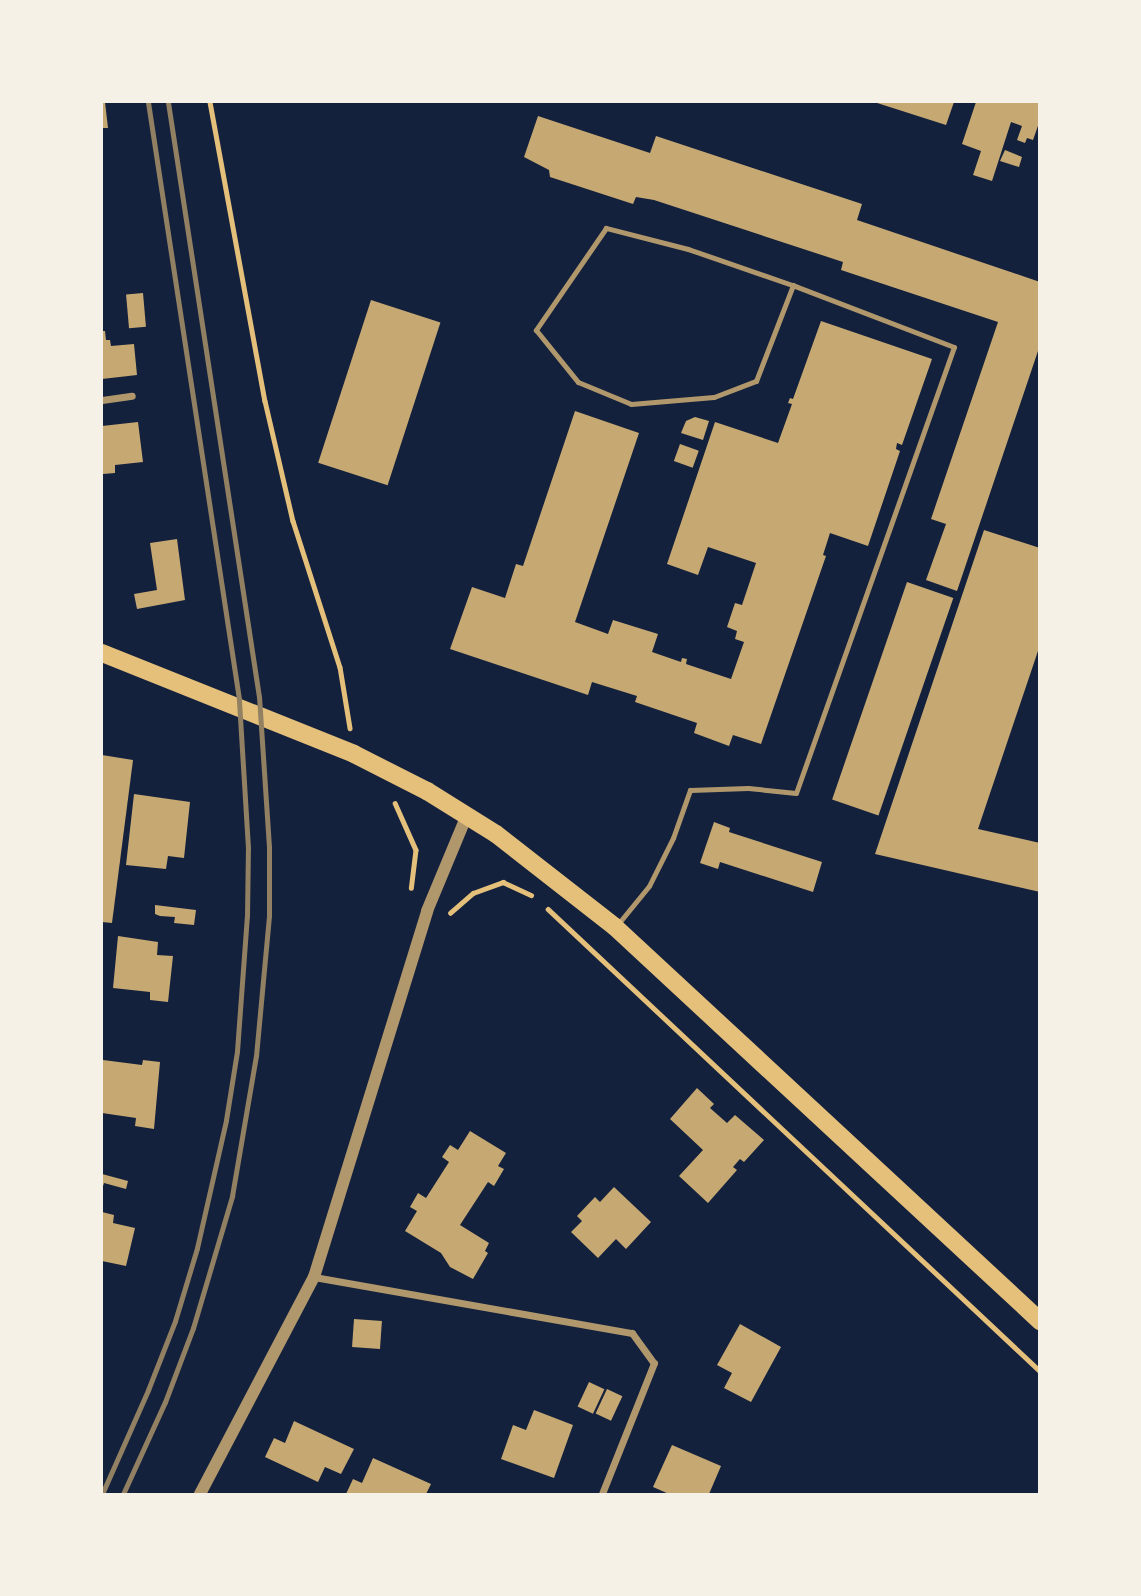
<!DOCTYPE html>
<html>
<head>
<meta charset="utf-8">
<style>
	body { margin:0 }
	#map { position:relative; width:1141px; height:1596px; overflow:hidden; background:#14213d; font-family:"PT Sans",sans-serif }
	div>[style] { position:absolute }
	[style*='--x'] { left:calc(var(--x)*1px); top:calc(var(--y)*1px); width:calc(var(--w)*1px); rotate:calc(var(--a)*1deg) }
	.building>* { inset:0; background:#c6a872; transform-origin:0 0 }
	.path>* { height:4.5px; margin:-2.25px; padding:0 2.25px; transform-origin:2.25px; border-radius:2.25px; background:#e5c07b }
	.service>* { height:5px; margin:-2.5px; padding:0 2.5px; transform-origin:2.5px; border-radius:2.5px; background:#b1986c }
	.minor>* { height:7px; margin:-3.5px; padding:0 3.5px; transform-origin:3.5px; border-radius:3.5px; background:#b1986c }
	.tertiary>* { height:12px; margin:-6px; padding:0 6px; transform-origin:6px; border-radius:6px; background:#b1986c }
	.primary>* { height:18px; margin:-9px; padding:0 9px; transform-origin:9px; border-radius:9px; background:#e5c07b }
	.rail>* { height:5px; margin:-2.5px; padding:0 2.5px; transform-origin:2.5px; border-radius:2.5px; background:#918062 }
	span { translate:-50% -50%; white-space:nowrap; text-align:center; line-height:1.15; -webkit-text-stroke:5px #f6f1e7; paint-order:stroke }
	.frame { position:absolute; inset:0; border:103px solid #f6f1e7; pointer-events:none }
</style>
</head>
<body>
<div id="map">
	<div class="building">
		<div style="clip-path:polygon(102px 102px,105px 102px,108px 128px,102px 128px)"></div>
		<div style="clip-path:polygon(874px 102px,954px 102px,946px 125px)"></div>
		<div style="clip-path:polygon(976px 102px,1040px 102px,1040px 120px,1033px 140px,1027px 138px,1025px 143px,1017px 140px,1022px 126px,1011px 122px,992px 181px,973px 175px,981px 151px,962px 144px)"></div>
		<div style="clip-path:polygon(538px 116px,650px 153px,656px 136px,862px 204px,857px 220px,1040px 282px,1038px 351px,957px 591px,926px 580px,946px 524px,931px 519px,998px 322px,841px 270px,843px 262px,654px 200px,636px 197px,633px 204px,550px 177px,549px 170px,524px 157px)"></div>
		<div style="clip-path:polygon(1005px 150px,1022px 157px,1019px 167px,1000px 161px)"></div>
		<div style="left:143px;top:293px;width:34px;height:17px;rotate:85deg"></div>
		<div style="left:371px;top:300px;width:73px;height:171px;rotate:18deg"></div>
		<div style="clip-path:polygon(821px 321px,932px 359px,902px 445px,897px 443px,896px 449px,900px 451px,868px 546px,830px 533px,823px 555px,826px 556px,761px 744px,733px 735px,729px 746px,694px 733px,697px 723px,635px 702px,637px 696px,592px 682px,588px 695px,450px 649px,472px 587px,505px 598px,516px 564px,523px 566px,575px 411px,639px 433px,575px 622px,608px 634px,613px 620px,658px 634px,652px 652px,681px 662px,682px 658px,687px 659px,686px 664px,731px 679px,744px 642px,735px 639px,737px 631px,727px 627px,735px 603px,742px 605px,756px 563px,708px 547px,698px 575px,667px 564px,715px 422px,778px 443px,792px 404px,788px 403px,790px 398px,793px 399px)"></div>
		<div style="clip-path:polygon(102px 331px,105px 331px,106px 340px,110px 340px,111px 346px,134px 344px,137px 375px,102px 379px)"></div>
		<div style="clip-path:polygon(695px 417px,709px 421px,703px 440px,681px 433px,686px 421px)"></div>
		<div style="clip-path:polygon(138px 422px,143px 462px,115px 465px,115px 473px,103px 474px,102px 426px)"></div>
		<div style="left:680px;top:444px;width:20px;height:18px;rotate:20deg"></div>
		<div style="clip-path:polygon(984px 530px,1040px 548px,1040px 645px,978px 829px,1040px 843px,1040px 892px,875px 854px)"></div>
		<div style="clip-path:polygon(177px 539px,185px 600px,137px 609px,134px 594px,157px 590px,150px 543px)"></div>
		<div style="left:907px;top:582px;width:49px;height:230px;rotate:19deg"></div>
		<div style="clip-path:polygon(102px 755px,133px 760px,112px 923px,102px 922px)"></div>
		<div style="clip-path:polygon(134px 794px,190px 802px,184px 858px,168px 856px,166px 869px,126px 865px)"></div>
		<div style="clip-path:polygon(714px 822px,730px 828px,729px 832px,822px 862px,813px 892px,720px 862px,718px 869px,700px 863px)"></div>
		<div style="clip-path:polygon(155px 905px,196px 910px,194px 925px,174px 923px,175px 917px,160px 916px,155px 914px)"></div>
		<div style="clip-path:polygon(118px 936px,158px 942px,157px 955px,173px 956px,168px 1002px,150px 1000px,150px 992px,113px 988px)"></div>
		<div style="clip-path:polygon(103px 1060px,142px 1065px,143px 1060px,160px 1062px,154px 1129px,135px 1126px,136px 1118px,102px 1113px)"></div>
		<div style="clip-path:polygon(697px 1088px,714px 1104px,710px 1108px,727px 1123px,735px 1115px,764px 1140px,744px 1162px,740px 1159px,733px 1167px,737px 1170px,708px 1203px,679px 1176px,703px 1150px,670px 1119px)"></div>
		<div style="clip-path:polygon(470px 1131px,506px 1153px,498px 1166px,504px 1169px,494px 1186px,488px 1182px,460px 1225px,489px 1243px,485px 1251px,488px 1253px,473px 1279px,450px 1267px,441px 1253px,405px 1231px,417px 1211px,410px 1207px,418px 1193px,426px 1198px,449px 1162px,442px 1157px,450px 1145px,458px 1150px)"></div>
		<div style="clip-path:polygon(102px 1174px,128px 1181px,126px 1189px,104px 1183px,102px 1189px)"></div>
		<div style="clip-path:polygon(614px 1187px,651px 1222px,626px 1249px,616px 1239px,598px 1258px,571px 1232px,582px 1221px,577px 1216px,595px 1197px,600px 1202px)"></div>
		<div style="clip-path:polygon(102px 1212px,114px 1215px,113px 1223px,135px 1228px,126px 1266px,102px 1261px)"></div>
		<div style="left:354px;top:1319px;width:28px;height:28px;rotate:4deg"></div>
		<div style="clip-path:polygon(740px 1324px,781px 1347px,751px 1402px,724px 1388px,732px 1373px,717px 1365px)"></div>
		<div style="left:589px;top:1382px;width:17px;height:27px;rotate:25deg"></div>
		<div style="left:607px;top:1389px;width:17px;height:27px;rotate:25deg"></div>
		<div style="clip-path:polygon(534px 1410px,573px 1425px,554px 1478px,501px 1459px,513px 1425px,526px 1430px)"></div>
		<div style="clip-path:polygon(294px 1421px,354px 1449px,341px 1474px,325px 1467px,318px 1482px,265px 1457px,274px 1438px,285px 1443px)"></div>
		<div style="clip-path:polygon(672px 1445px,721px 1466px,709px 1494px,669px 1494px,653px 1487px)"></div>
		<div style="clip-path:polygon(373px 1458px,431px 1484px,426px 1494px,346px 1494px,353px 1479px,362px 1483px)"></div>
	</div>
	<div class="path">
		<div style="--x:210;--y:102;--w:304;--a:79.6"></div>
		<div style="--x:265;--y:401;--w:123;--a:76.9"></div>
		<div style="--x:293;--y:521;--w:153;--a:72.2"></div>
		<div style="--x:340;--y:667;--w:62;--a:80.7"></div>
		<div style="--x:395;--y:803;--w:51;--a:65.9"></div>
		<div style="--x:416;--y:850;--w:38;--a:97"></div>
		<div style="--x:548;--y:909;--w:675;--a:43.2"></div>
		<div style="--x:450;--y:913;--w:30;--a:-41"></div>
		<div style="--x:473;--y:893;--w:32;--a:-20"></div>
		<div style="--x:503;--y:882;--w:31;--a:25"></div>
	</div>
	<div class="service">
		<div style="--x:618;--y:924;--w:49;--a:-50.8"></div>
		<div style="--x:649;--y:886;--w:54;--a:-63.4"></div>
		<div style="--x:673;--y:838;--w:51;--a:-70.5"></div>
		<div style="--x:690;--y:790;--w:58;--a:-2"></div>
		<div style="--x:748;--y:788;--w:48;--a:5.9"></div>
		<div style="--x:796;--y:793;--w:473;--a:-70.5"></div>
		<div style="--x:954;--y:347;--w:170;--a:-159"></div>
		<div style="--x:795;--y:286;--w:113;--a:-160.9"></div>
		<div style="--x:688;--y:249;--w:85;--a:-165.6"></div>
		<div style="--x:606;--y:228;--w:124;--a:124.5"></div>
		<div style="--x:536;--y:330;--w:67;--a:51.1"></div>
		<div style="--x:578;--y:382;--w:57;--a:22.5"></div>
		<div style="--x:631;--y:404;--w:83;--a:-4.8"></div>
		<div style="--x:714;--y:397;--w:45;--a:-20.9"></div>
		<div style="--x:756;--y:381;--w:103;--a:-68.9"></div>
	</div>
	<div class="minor">
		<div style="--x:102;--y:400;--w:30;--a:-8"></div>
		<div style="--x:314;--y:1277;--w:323;--a:10"></div>
		<div style="--x:632;--y:1333;--w:37;--a:54"></div>
		<div style="--x:654;--y:1363;--w:141;--a:111.7"></div>
	</div>
	<div class="tertiary">
		<div style="--x:200;--y:1494;--w:245;--a:-62.3"></div>
		<div style="--x:314;--y:1277;--w:383;--a:-72.8"></div>
		<div style="--x:427;--y:911;--w:104;--a:-67.4"></div>
	</div>
	<div class="primary">
		<div style="--x:102;--y:653;--w:271;--a:21.8"></div>
		<div style="--x:354;--y:754;--w:82;--a:26.9"></div>
		<div style="--x:427;--y:791;--w:81;--a:31.9"></div>
		<div style="--x:496;--y:834;--w:151;--a:38"></div>
		<div style="--x:615;--y:927;--w:580;--a:42.83"></div>
	</div>
	<div class="rail">
		<div style="--x:102;--y:1494;--w:114;--a:-66.1"></div>
		<div style="--x:148;--y:1390;--w:74;--a:-68.6"></div>
		<div style="--x:175;--y:1321;--w:76;--a:-73.2"></div>
		<div style="--x:197;--y:1248;--w:131;--a:-77.2"></div>
		<div style="--x:226;--y:1120;--w:70;--a:-80.9"></div>
		<div style="--x:237;--y:1051;--w:135;--a:-85.8"></div>
		<div style="--x:247;--y:916;--w:68;--a:-89.2"></div>
		<div style="--x:248;--y:848;--w:149;--a:-93.5"></div>
		<div style="--x:239;--y:699;--w:604;--a:-98.67"></div>
		<div style="--x:123;--y:1494;--w:101;--a:-65.5"></div>
		<div style="--x:165;--y:1402;--w:79;--a:-69.3"></div>
		<div style="--x:193;--y:1328;--w:138;--a:-73.5"></div>
		<div style="--x:232;--y:1196;--w:142;--a:-80.3"></div>
		<div style="--x:256;--y:1056;--w:142;--a:-84.7"></div>
		<div style="--x:269;--y:915;--w:68;--a:-90"></div>
		<div style="--x:269;--y:847;--w:150;--a:-93.8"></div>
		<div style="--x:259;--y:697;--w:602;--a:-98.7"></div>
	</div>
	<div class="frame"></div>
</div>
</body>
</html>
